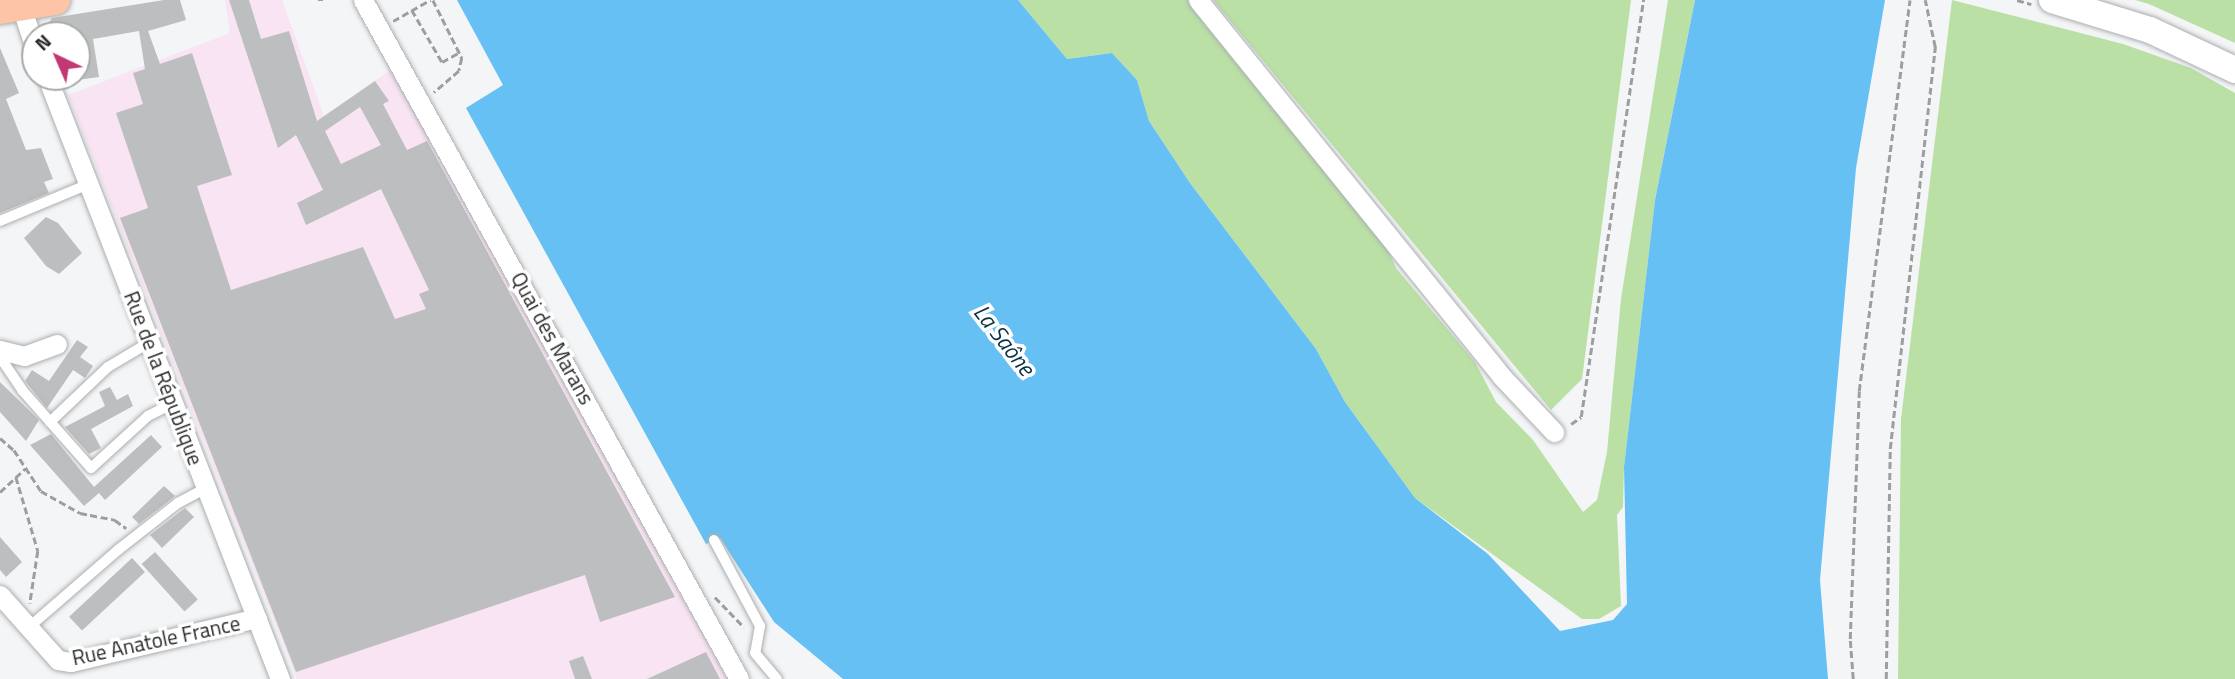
<!DOCTYPE html>
<html>
<head>
<meta charset="utf-8">
<style>
	body { margin:0 }
	#map { position:relative; width:2235px; height:679px; overflow:hidden; background:#f3f5f7; font-family:"Titillium Web",sans-serif }
	div>[style] { position:absolute }
	[style*='--x'] { left:calc(var(--x)*1px); top:calc(var(--y)*1px); width:calc(var(--w)*1px); rotate:calc(var(--a)*1deg) }
	.industrial>* { inset:0; background:#f8e4f3 }
	.green>* { inset:0; background:#bae0a6 }
	.water>* { inset:0; background:#66c0f3 }
	.building>* { inset:0; background:#bcbec0; transform-origin:0 0 }
	.path>* { height:2.5px; margin-top:-1.25px; transform-origin:0; background:repeating-linear-gradient(90deg,#9c9e9f 0 7px,transparent 0 10.5px) }
	.roads { filter:drop-shadow(0 0 2px #acaeb0) drop-shadow(0 0 2px #acaeb0) }
	.service>* { height:10px; margin:-5px; padding:0 5px; transform-origin:5px; border-radius:5px; background:#fff }
	.minor>* { height:19px; margin:-9.5px; padding:0 9.5px; transform-origin:9.5px; border-radius:9.5px; background:#fff }
	.secondary>* { height:26px; margin:-13px; padding:0 13px; transform-origin:13px; border-radius:13px; background:#fff }
	.primary>* { height:30px; margin:-15px; padding:0 15px; transform-origin:15px; border-radius:15px; background:#fec4a7 }
	span { translate:-50% -50%; white-space:nowrap; text-align:center; line-height:1.15; -webkit-text-stroke:7px #fff; paint-order:stroke }
	.street-label { font-size:21px; color:#292a2a }
	.water-label { font-size:23px; color:#073145; font-style:italic }
	.north { position:absolute; left:21px; top:21px; width:70px; height:70px; box-sizing:border-box; background:#fff; border:2px solid #a9aaaa; border-radius:50%; rotate:316deg; font-size:19px; font-weight:700; line-height:28px; text-align:center; color:#292a2a }
	.north::after { content:''; display:block; margin:auto; width:24px; height:32px; background:#c23873; clip-path:polygon(50% 0,100% 100%,50% 72%,0 100%) }
</style>
</head>
<body>
<div id="map">
	<div class="industrial">
		<div style="clip-path:polygon(225px 0,282px 0,324px 116px,392px 69px,727px 679px,297px 679px,68px 95px,230px 33px)"></div>
	</div>
	<div class="green">
		<div style="clip-path:polygon(1018px 0,1188px 0,1382px 237px,1396px 268px,1475px 362px,1496px 402px,1533px 440px,1583px 512px,1597px 500px,1607px 452px,1621px 299px,1668px 0,1695px 0,1655px 200px,1624px 467px,1623px 507px,1617px 515px,1621px 606px,1599px 619px,1582px 619px,1415px 498px,1345px 402px,1316px 349px,1190px 183px,1149px 121px,1137px 80px,1112px 53px,1067px 59px)"></div>
		<div style="clip-path:polygon(1213px 0,1631px 0,1582px 379px,1551px 410px)"></div>
		<div style="clip-path:polygon(1952px 0,2123px 44px,2191px 68px,2235px 93px,2235px 679px,1898px 679px,1901px 419px)"></div>
		<div style="clip-path:polygon(2135px 0,2235px 0,2235px 43px,2149px 4px)"></div>
	</div>
	<div class="water">
		<div style="clip-path:polygon(457px 0,1018px 0,1067px 59px,1112px 53px,1137px 80px,1149px 121px,1190px 183px,1316px 349px,1345px 402px,1415px 498px,1488px 554px,1560px 631px,1613px 620px,1627px 604px,1624px 467px,1655px 200px,1695px 0,1885px 0,1856px 168px,1820px 580px,1828px 679px,843px 679px,774px 622px,720px 538px,706px 544px,466px 108px,503px 85px)"></div>
	</div>
	<div class="building">
		<div style="clip-path:polygon(evenodd,164px 0,180px 0,186px 20px,148px 31px,160px 64px,192px 53px,232px 175px,197px 186px,231px 290px,363px 247px,395px 319px,426px 309px,419px 294px,429px 290px,381px 189px,306px 225px,297px 203px,323px 190px,296px 135px,278px 148px,229px 0,249px 0,261px 39px,289px 31px,317px 121px,375px 81px,389px 101px,383px 104px,407px 150px,427px 141px,675px 597px,600px 622px,585px 575px,296px 672px,120px 218px,148px 208px,116px 113px,143px 104px,133px 73px,145px 69px,139px 31px,93px 39px,99px 77px,77px 80px,77px 35px,49px 35px,46px 28px,52px 18px,164px 0,360px 107px,381px 145px,341px 164px,325px 131px,360px 107px)"></div>
		<div style="clip-path:polygon(0 48px,19px 93px,6px 99px,26px 150px,41px 148px,53px 179px,44px 182px,49px 193px,0 213px)"></div>
		<div style="clip-path:polygon(46px 217px,58px 223px,82px 253px,59px 274px,46px 266px,24px 238px)"></div>
		<div style="clip-path:polygon(77px 340px,88px 347px,80px 357px,93px 366px,85px 378px,73px 370px,47px 408px,25px 381px,32px 370px,49px 381px)"></div>
		<div style="clip-path:polygon(0 382px,39px 420px,26px 441px,0 412px)"></div>
		<div style="clip-path:polygon(110px 387px,117px 400px,128px 394px,133px 406px,91px 429px,101px 448px,89px 454px,65px 427px,105px 406px,99px 392px)"></div>
		<div style="clip-path:polygon(51px 434px,94px 487px,151px 435px,162px 447px,105px 500px,99px 493px,84px 506px,30px 445px)"></div>
		<div style="clip-path:polygon(164px 486px,175px 496px,139px 524px,132px 517px)"></div>
		<div style="clip-path:polygon(185px 508px,194px 517px,162px 548px,150px 535px)"></div>
		<div style="clip-path:polygon(0 537px,22px 562px,6px 577px,0 570px)"></div>
		<div style="left:155px;top:552px;width:64px;height:18px;rotate:48deg"></div>
		<div style="left:132px;top:558px;width:19px;height:86px;rotate:47deg"></div>
		<div style="clip-path:polygon(706px 652px,720px 679px,647px 679px)"></div>
		<div style="clip-path:polygon(583px 656px,592px 679px,575px 679px,569px 661px)"></div>
	</div>
	<div class="path">
		<div style="--x:318;--y:0;--w:5;--a:0"></div>
		<div style="--x:433;--y:0;--w:65;--a:63.4"></div>
		<div style="--x:462;--y:58;--w:13;--a:103"></div>
		<div style="--x:459;--y:71;--w:33;--a:139"></div>
		<div style="--x:2017;--y:0;--w:15;--a:16"></div>
		<div style="--x:412;--y:10;--w:60;--a:60"></div>
		<div style="--x:442;--y:62;--w:21;--a:-29"></div>
		<div style="--x:393;--y:21;--w:43;--a:-29.6"></div>
		<div style="--x:1571;--y:424;--w:12;--a:-35"></div>
		<div style="--x:1581;--y:417;--w:422;--a:-81.5"></div>
		<div style="--x:0;--y:438;--w:18;--a:41"></div>
		<div style="--x:14;--y:450;--w:49;--a:56.6"></div>
		<div style="--x:41;--y:491;--w:45;--a:29.4"></div>
		<div style="--x:80;--y:513;--w:36;--a:11"></div>
		<div style="--x:115;--y:520;--w:14;--a:36"></div>
		<div style="--x:16;--y:477;--w:77;--a:73.4"></div>
		<div style="--x:38;--y:551;--w:53;--a:98.7"></div>
		<div style="--x:0;--y:492;--w:34;--a:-43"></div>
		<div style="--x:715;--y:597;--w:42;--a:46"></div>
		<div style="--x:1853;--y:679;--w:40;--a:-94.3"></div>
		<div style="--x:1850;--y:639;--w:248;--a:-87.9"></div>
		<div style="--x:1859;--y:391;--w:394;--a:-82.6"></div>
		<div style="--x:1886;--y:679;--w:230;--a:-89"></div>
		<div style="--x:1890;--y:449;--w:405;--a:-83.6"></div>
		<div style="--x:1935;--y:47;--w:48;--a:-102"></div>
	</div>
	<div class="roads">
		<div class="service">
			<div style="--x:0;--y:221;--w:96;--a:-22.6"></div>
			<div style="--x:0;--y:357;--w:40;--a:56"></div>
			<div style="--x:22;--y:390;--w:104;--a:48.5"></div>
			<div style="--x:91;--y:468;--w:77;--a:-42.4"></div>
			<div style="--x:148;--y:416;--w:29;--a:-27"></div>
			<div style="--x:50;--y:422;--w:80;--a:-43.5"></div>
			<div style="--x:108;--y:367;--w:49;--a:-30.8"></div>
			<div style="--x:714;--y:540;--w:98;--a:61.9"></div>
			<div style="--x:760;--y:626;--w:27;--a:100"></div>
			<div style="--x:755;--y:653;--w:34;--a:50"></div>
			<div style="--x:28;--y:628;--w:119;--a:-40.9"></div>
			<div style="--x:118;--y:550;--w:76;--a:-38.1"></div>
			<div style="--x:178;--y:503;--w:32;--a:-28"></div>
		</div>
		<div class="minor">
			<div style="--x:19;--y:0;--w:51;--a:71.6"></div>
			<div style="--x:363;--y:0;--w:776;--a:61.02"></div>
			<div style="--x:1198;--y:0;--w:484;--a:51.1"></div>
			<div style="--x:1502;--y:377;--w:76;--a:46.6"></div>
			<div style="--x:47;--y:77;--w:646;--a:68.84"></div>
			<div style="--x:0;--y:350;--w:25;--a:14"></div>
			<div style="--x:24;--y:356;--w:35;--a:-20"></div>
			<div style="--x:0;--y:595;--w:87;--a:48.3"></div>
			<div style="--x:58;--y:660;--w:13;--a:9"></div>
			<div style="--x:71;--y:662;--w:191;--a:-13.3"></div>
		</div>
		<div class="secondary">
			<div style="--x:2052;--y:0;--w:102;--a:17"></div>
			<div style="--x:2150;--y:30;--w:94;--a:25.2"></div>
		</div>
		<div class="primary">
			<div style="--x:0;--y:9;--w:56;--a:-9.3"></div>
		</div>
	</div>
	<div class="street-label">
		<span style="left:553px;top:338px;rotate:61deg">Quai des Marans</span>
		<span style="left:164px;top:378px;rotate:69deg">Rue de la République</span>
		<span style="left:156px;top:640px;rotate:-12deg">Rue Anatole France</span>
	</div>
	<div class="water-label">
		<span style="left:1004px;top:340px;rotate:52deg">La Saône</span>
	</div>
	<div class="north">N</div>
</div>
</body>
</html>
